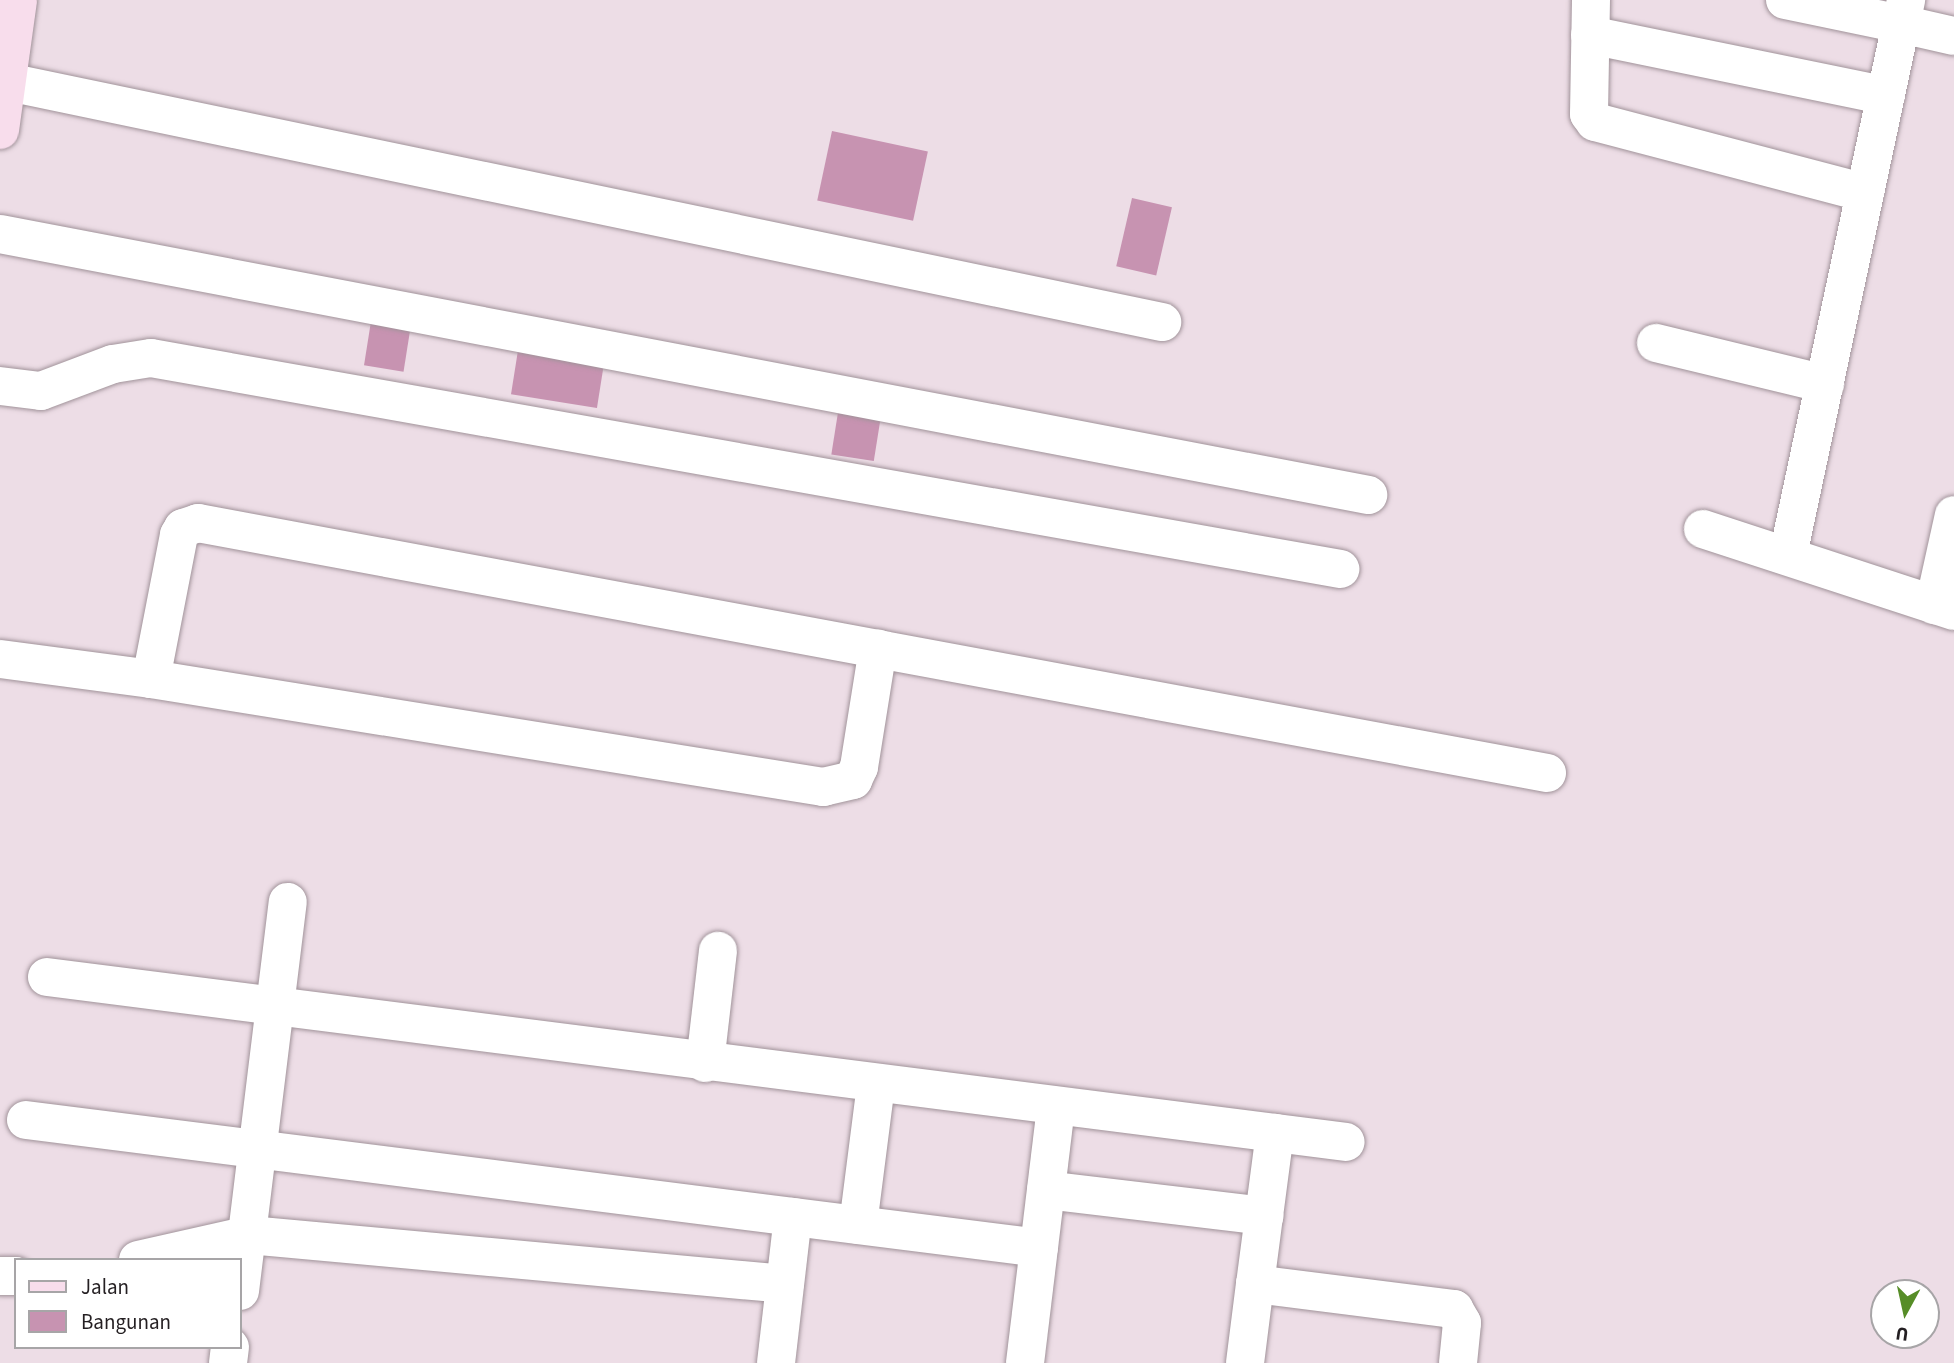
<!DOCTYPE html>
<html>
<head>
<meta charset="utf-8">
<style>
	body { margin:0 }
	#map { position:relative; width:1954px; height:1363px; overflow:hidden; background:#eddde6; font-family:"Source Sans 3",sans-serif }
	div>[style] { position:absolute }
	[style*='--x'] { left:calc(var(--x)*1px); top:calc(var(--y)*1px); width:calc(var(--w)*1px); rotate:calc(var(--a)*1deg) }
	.building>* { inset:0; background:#c793b1; transform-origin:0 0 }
	.roads { filter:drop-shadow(0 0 2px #a1939a) drop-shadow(0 0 2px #a1939a) }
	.minor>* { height:38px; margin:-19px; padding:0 19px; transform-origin:19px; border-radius:19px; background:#fff }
	.major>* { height:38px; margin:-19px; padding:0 19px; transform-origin:19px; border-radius:19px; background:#f8ddec }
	span { translate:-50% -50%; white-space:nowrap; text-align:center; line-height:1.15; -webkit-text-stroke:6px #fff; paint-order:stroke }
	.legend { position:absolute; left:14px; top:1258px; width:228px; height:91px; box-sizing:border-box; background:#fff; border:2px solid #a7a5a7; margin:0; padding:9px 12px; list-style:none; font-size:21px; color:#241f22 }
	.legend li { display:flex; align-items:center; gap:14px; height:35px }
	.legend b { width:35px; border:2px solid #a7a5a7 }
	.north { position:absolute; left:1870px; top:1279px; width:70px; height:70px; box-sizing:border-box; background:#fff; border:2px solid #a7a5a7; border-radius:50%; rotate:188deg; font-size:19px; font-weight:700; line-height:28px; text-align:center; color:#241f22 }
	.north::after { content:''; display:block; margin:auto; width:24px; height:32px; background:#568d27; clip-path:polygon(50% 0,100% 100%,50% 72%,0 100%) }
</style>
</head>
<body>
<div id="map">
	<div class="building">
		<div style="left:832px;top:131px;width:98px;height:71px;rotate:12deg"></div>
		<div style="left:1132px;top:198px;width:41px;height:70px;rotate:13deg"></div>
		<div style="left:372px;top:315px;width:40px;height:51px;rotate:9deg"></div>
		<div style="left:519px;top:344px;width:87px;height:51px;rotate:9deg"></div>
		<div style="left:839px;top:406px;width:43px;height:49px;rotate:9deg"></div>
	</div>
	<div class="roads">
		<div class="minor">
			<div style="--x:1591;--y:0;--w:114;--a:91"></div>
			<div style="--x:1589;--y:114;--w:10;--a:53"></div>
			<div style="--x:1595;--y:122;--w:279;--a:14.7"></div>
			<div style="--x:1785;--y:0;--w:118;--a:11.7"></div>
			<div style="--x:1901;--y:24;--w:25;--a:-78"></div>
			<div style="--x:1590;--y:35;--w:302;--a:11.6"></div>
			<div style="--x:8;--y:82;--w:1179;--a:11.75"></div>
			<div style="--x:0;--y:234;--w:1393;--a:10.8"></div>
			<div style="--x:1656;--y:343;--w:174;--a:13.6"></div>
			<div style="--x:0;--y:386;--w:41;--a:7"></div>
			<div style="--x:41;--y:391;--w:77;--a:-20.6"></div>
			<div style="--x:113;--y:364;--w:38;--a:-9"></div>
			<div style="--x:151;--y:358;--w:1208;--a:10.06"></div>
			<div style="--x:1703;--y:529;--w:264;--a:18.1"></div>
			<div style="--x:1788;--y:555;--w:543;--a:-77.99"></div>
			<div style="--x:1901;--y:24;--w:54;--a:12.8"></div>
			<div style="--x:1934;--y:605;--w:92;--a:-77.5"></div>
			<div style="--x:0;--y:659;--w:152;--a:7.5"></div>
			<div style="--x:151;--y:679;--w:147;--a:-79"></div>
			<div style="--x:179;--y:535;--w:8;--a:-60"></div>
			<div style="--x:183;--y:528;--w:16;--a:-18"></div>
			<div style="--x:198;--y:523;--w:1372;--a:10.5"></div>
			<div style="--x:151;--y:679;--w:681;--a:9.13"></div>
			<div style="--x:823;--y:787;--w:31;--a:-13"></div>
			<div style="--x:853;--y:780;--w:14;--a:-65"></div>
			<div style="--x:859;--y:767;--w:120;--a:-80.9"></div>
			<div style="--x:47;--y:977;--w:1309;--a:7.24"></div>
			<div style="--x:705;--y:1063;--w:113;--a:-83.4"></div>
			<div style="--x:26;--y:1120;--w:1021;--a:7.2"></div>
			<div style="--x:1046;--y:1190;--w:220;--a:6.8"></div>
			<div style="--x:1264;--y:1216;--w:69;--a:97.5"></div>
			<div style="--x:1255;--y:1284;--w:201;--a:7.2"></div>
			<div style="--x:1454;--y:1309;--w:16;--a:60"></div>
			<div style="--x:1462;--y:1323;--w:40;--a:95.7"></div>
			<div style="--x:1264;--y:1216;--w:84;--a:-82.5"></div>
			<div style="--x:858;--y:1225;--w:141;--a:-82.7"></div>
			<div style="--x:138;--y:1260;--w:114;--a:-12.7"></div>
			<div style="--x:249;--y:1235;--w:538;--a:5.22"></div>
			<div style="--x:0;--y:1276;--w:16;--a:0"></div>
			<div style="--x:240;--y:1291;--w:392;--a:-83"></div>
			<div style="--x:228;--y:1363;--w:16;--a:-83"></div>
			<div style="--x:776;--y:1363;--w:147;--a:-83.4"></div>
			<div style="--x:1025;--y:1363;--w:259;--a:-83.1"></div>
			<div style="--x:1245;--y:1363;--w:80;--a:-82.8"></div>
		</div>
		<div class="major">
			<div style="--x:0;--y:130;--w:131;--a:-82.1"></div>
		</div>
	</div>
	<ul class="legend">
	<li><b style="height:9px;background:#f8ddec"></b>Jalan</li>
	<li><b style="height:19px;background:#c793b1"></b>Bangunan</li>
	</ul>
	<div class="north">U</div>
</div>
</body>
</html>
